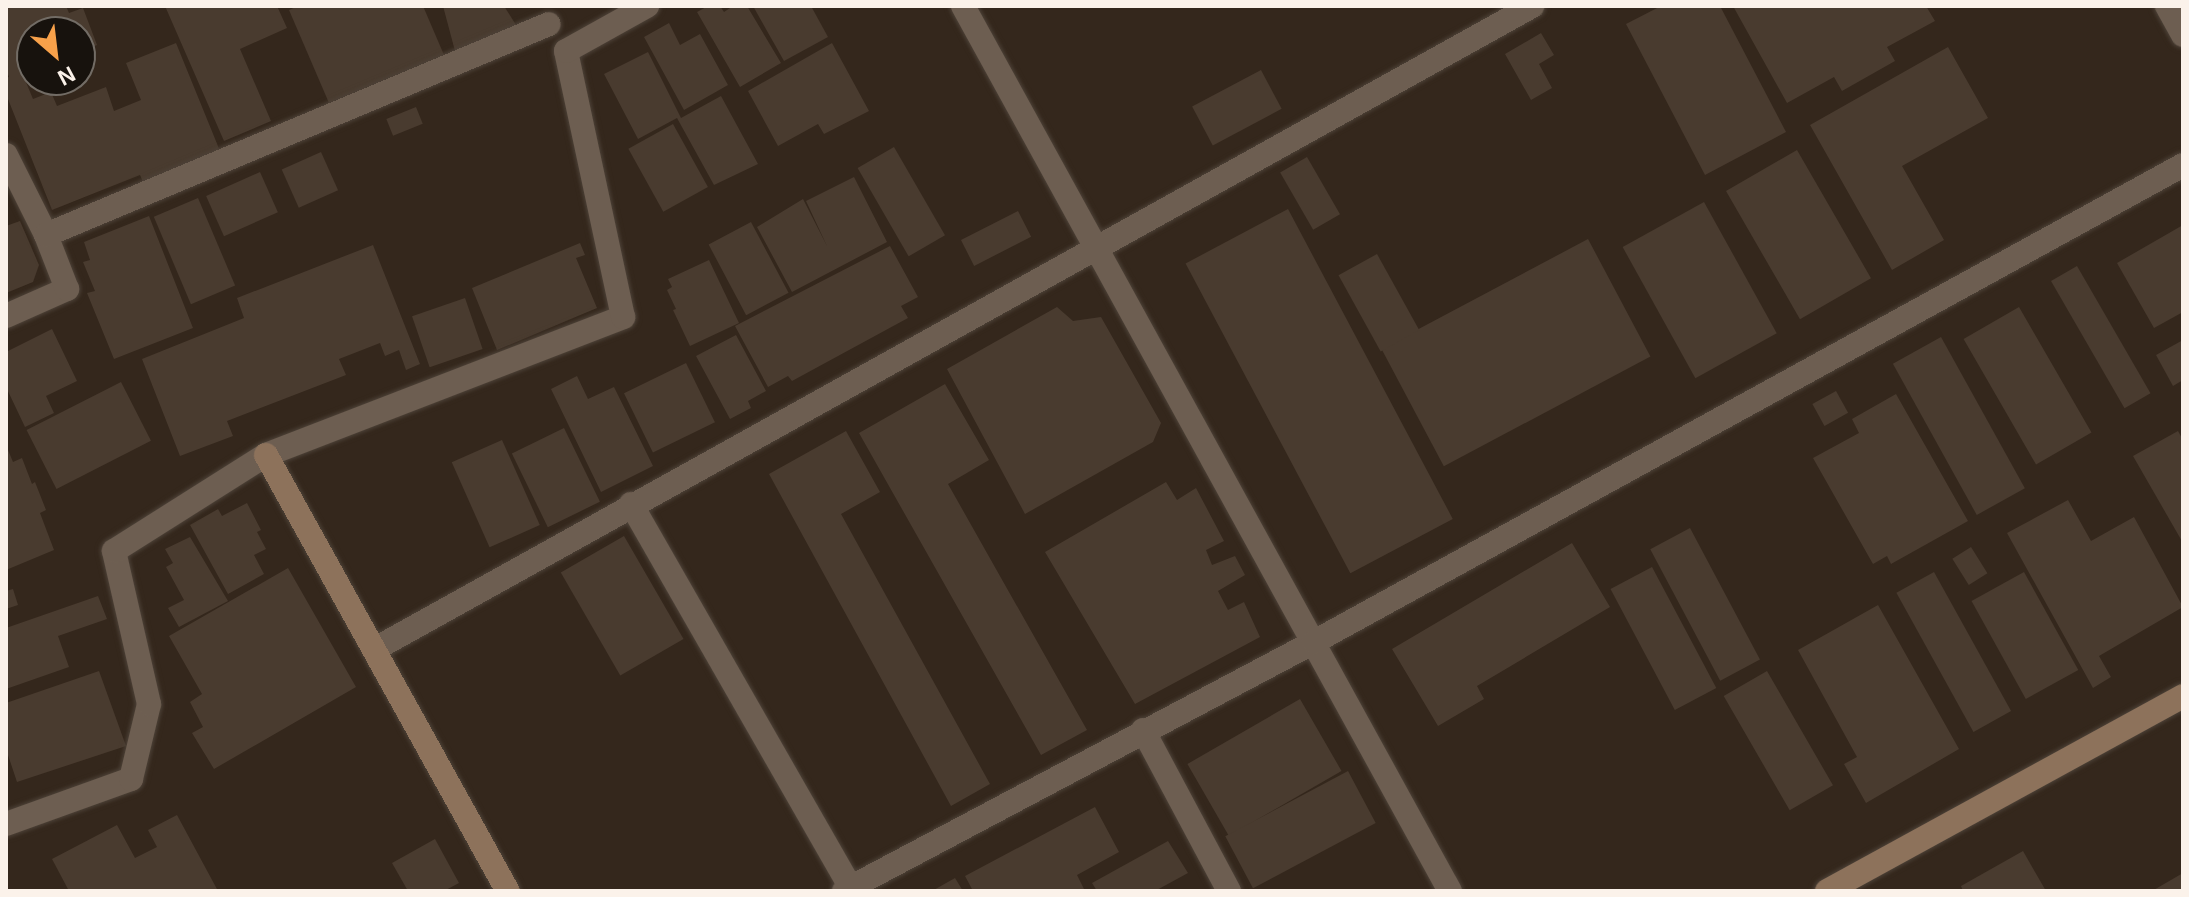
<!DOCTYPE html>
<html>
<head>
<meta charset="utf-8">
<style>
	body { margin:0 }
	#map { position:relative; width:2189px; height:897px; overflow:hidden; background:#34271c; font-family:Arial,sans-serif }
	div>[style] { position:absolute }
	[style*='--x'] { left:calc(var(--x)*1px); top:calc(var(--y)*1px); width:calc(var(--w)*1px); rotate:calc(var(--a)*1deg) }
	.building>* { inset:0; background:#493b2f; transform-origin:0 0 }
	.roads { filter:drop-shadow(0 0 2px #4d4238) drop-shadow(0 0 2px #4d4238) }
	.street>* { height:24px; margin:-12px; padding:0 12px; transform-origin:12px; border-radius:12px; background:#6d5e51 }
	.secondary>* { height:24px; margin:-12px; padding:0 12px; transform-origin:12px; border-radius:12px; background:#8d725b }
	span { translate:-50% -50%; white-space:nowrap; text-align:center; line-height:1.15; -webkit-text-stroke:6px #17120d; paint-order:stroke }
	.frame { position:absolute; inset:0; border:8px solid #fbf2ea; pointer-events:none }
	.north { position:absolute; left:16px; top:16px; width:80px; height:80px; box-sizing:border-box; background:#17120d; border:2px solid #726c65; border-radius:50%; rotate:152deg; font-size:22px; font-weight:700; line-height:32px; text-align:center; color:#fbf2ea }
	.north::after { content:''; display:block; margin:auto; width:28px; height:36px; background:#f8a14a; clip-path:polygon(50% 0,100% 100%,50% 72%,0 100%) }
</style>
</head>
<body>
<div id="map">
	<div class="building">
		<div style="clip-path:polygon(6px 6px,66px 6px,69px 13px,83px 8px,97px 45px,80px 52px,80px 32px,32px 32px,32px 71px,23px 75px,33px 99px,51px 92px,57px 106px,106px 87px,114px 111px,141px 100px,126px 63px,176px 43px,220px 151px,143px 182px,140px 175px,52px 210px,6px 94px,6px 78px,9px 77px,6px 69px)"></div>
		<div style="clip-path:polygon(165px 6px,277px 6px,287px 28px,240px 49px,271px 121px,224px 141px)"></div>
		<div style="clip-path:polygon(298px 6px,423px 6px,444px 55px,329px 103px,289px 10px)"></div>
		<div style="clip-path:polygon(443px 6px,504px 6px,516px 25px,455px 51px)"></div>
		<div style="clip-path:polygon(708px 6px,720px 6px,724px 12px,733px 6px,747px 6px,781px 63px,740px 87px,697px 12px)"></div>
		<div style="clip-path:polygon(753px 6px,811px 6px,828px 37px,784px 61px)"></div>
		<div style="clip-path:polygon(1661px 6px,1720px 6px,1786px 132px,1705px 175px,1626px 24px)"></div>
		<div style="clip-path:polygon(1733px 6px,1926px 6px,1935px 21px,1887px 47px,1895px 61px,1842px 91px,1834px 77px,1787px 103px)"></div>
		<div style="clip-path:polygon(669px 23px,680px 45px,700px 34px,728px 85px,684px 110px,644px 37px)"></div>
		<div style="clip-path:polygon(1541px 33px,1554px 55px,1539px 64px,1552px 88px,1531px 100px,1505px 54px)"></div>
		<div style="clip-path:polygon(832px 43px,869px 111px,824px 134px,818px 124px,778px 146px,748px 91px)"></div>
		<div style="clip-path:polygon(1948px 47px,1988px 118px,1902px 166px,1944px 240px,1892px 270px,1810px 125px)"></div>
		<div style="clip-path:polygon(648px 52px,681px 118px,721px 96px,758px 164px,714px 185px,677px 118px,638px 139px,604px 74px)"></div>
		<div style="left:1261px;top:70px;width:44px;height:78px;rotate:62deg"></div>
		<div style="left:416px;top:107px;width:18px;height:32px;rotate:68deg"></div>
		<div style="left:673px;top:124px;width:72px;height:51px;rotate:61deg"></div>
		<div style="left:894px;top:147px;width:102px;height:42px;rotate:60deg"></div>
		<div style="left:1797px;top:150px;width:148px;height:82px;rotate:60deg"></div>
		<div style="left:321px;top:152px;width:42px;height:43px;rotate:66deg"></div>
		<div style="left:1307px;top:157px;width:66px;height:31px;rotate:60deg"></div>
		<div style="left:260px;top:172px;width:44px;height:59px;rotate:66deg"></div>
		<div style="clip-path:polygon(854px 177px,887px 242px,792px 292px,757px 227px,803px 199px,827px 246px,806px 201px)"></div>
		<div style="left:198px;top:198px;width:95px;height:48px;rotate:67deg"></div>
		<div style="left:1704px;top:202px;width:150px;height:93px;rotate:61deg"></div>
		<div style="left:1288px;top:209px;width:351px;height:116px;rotate:62deg"></div>
		<div style="left:1018px;top:211px;width:29px;height:64px;rotate:63deg"></div>
		<div style="clip-path:polygon(149px 216px,193px 328px,114px 359px,87px 293px,95px 291px,83px 262px,90px 260px,84px 242px)"></div>
		<div style="clip-path:polygon(20px 221px,39px 265px,33px 282px,6px 293px,6px 226px)"></div>
		<div style="left:751px;top:222px;width:80px;height:48px;rotate:62deg"></div>
		<div style="clip-path:polygon(2183px 225px,2183px 312px,2154px 328px,2117px 263px)"></div>
		<div style="left:1588px;top:239px;width:133px;height:234px;rotate:62deg"></div>
		<div style="clip-path:polygon(580px 243px,585px 255px,576px 258px,597px 308px,497px 350px,472px 288px)"></div>
		<div style="clip-path:polygon(373px 245px,420px 364px,406px 370px,399px 350px,385px 356px,380px 343px,339px 359px,346px 375px,227px 421px,233px 436px,180px 456px,142px 359px,244px 318px,237px 298px)"></div>
		<div style="clip-path:polygon(890px 246px,918px 297px,901px 306px,908px 318px,792px 381px,788px 376px,768px 387px,735px 326px)"></div>
		<div style="left:1377px;top:254px;width:87px;height:44px;rotate:61deg"></div>
		<div style="clip-path:polygon(709px 260px,739px 323px,690px 346px,673px 310px,676px 309px,667px 290px,672px 287px,668px 279px)"></div>
		<div style="left:2077px;top:266px;width:147px;height:30px;rotate:60deg"></div>
		<div style="left:465px;top:298px;width:54px;height:56px;rotate:71deg"></div>
		<div style="clip-path:polygon(1057px 307px,1073px 321px,1101px 317px,1161px 423px,1153px 442px,1025px 514px,947px 369px)"></div>
		<div style="left:2019px;top:307px;width:145px;height:64px;rotate:60deg"></div>
		<div style="clip-path:polygon(52px 329px,77px 381px,46px 396px,54px 413px,25px 427px,6px 387px,6px 352px)"></div>
		<div style="clip-path:polygon(736px 335px,766px 391px,748px 401px,751px 408px,730px 419px,696px 356px)"></div>
		<div style="left:1941px;top:337px;width:173px;height:55px;rotate:61deg"></div>
		<div style="clip-path:polygon(2183px 340px,2183px 380px,2173px 386px,2156px 355px)"></div>
		<div style="left:686px;top:363px;width:66px;height:69px;rotate:64deg"></div>
		<div style="clip-path:polygon(577px 376px,588px 399px,614px 387px,653px 466px,601px 492px,551px 389px)"></div>
		<div style="left:121px;top:382px;width:66px;height:106px;rotate:63deg"></div>
		<div style="clip-path:polygon(945px 384px,989px 460px,948px 484px,1087px 730px,1041px 755px,859px 433px)"></div>
		<div style="left:1836px;top:391px;width:25px;height:27px;rotate:61deg"></div>
		<div style="clip-path:polygon(1896px 394px,1968px 521px,1891px 564px,1887px 556px,1873px 564px,1813px 458px,1859px 433px,1852px 419px)"></div>
		<div style="left:564px;top:428px;width:82px;height:58px;rotate:64deg"></div>
		<div style="clip-path:polygon(846px 431px,880px 492px,841px 514px,990px 784px,951px 806px,769px 474px)"></div>
		<div style="clip-path:polygon(2178px 431px,2183px 440px,2183px 543px,2133px 456px)"></div>
		<div style="left:502px;top:440px;width:93px;height:55px;rotate:66deg"></div>
		<div style="clip-path:polygon(6px 445px,13px 462px,22px 458px,32px 484px,35px 482px,46px 510px,40px 513px,54px 550px,6px 570px)"></div>
		<div style="clip-path:polygon(1166px 482px,1177px 500px,1196px 488px,1224px 541px,1206px 550px,1212px 565px,1235px 556px,1245px 575px,1218px 591px,1228px 610px,1244px 602px,1260px 637px,1135px 704px,1045px 552px)"></div>
		<div style="clip-path:polygon(2068px 500px,2091px 541px,2134px 517px,2183px 607px,2099px 656px,2111px 677px,2093px 688px,2007px 533px)"></div>
		<div style="clip-path:polygon(247px 503px,261px 530px,257px 532px,266px 549px,254px 555px,264px 574px,228px 594px,190px 525px,218px 509px,222px 516px)"></div>
		<div style="left:1690px;top:528px;width:149px;height:45px;rotate:62deg"></div>
		<div style="left:624px;top:536px;width:119px;height:73px;rotate:60deg"></div>
		<div style="clip-path:polygon(190px 537px,228px 601px,179px 627px,168px 608px,184px 600px,166px 567px,173px 563px,165px 549px)"></div>
		<div style="clip-path:polygon(1572px 543px,1610px 607px,1477px 686px,1484px 699px,1438px 726px,1392px 649px)"></div>
		<div style="left:1971px;top:547px;width:31px;height:22px;rotate:58deg"></div>
		<div style="left:1652px;top:567px;width:137px;height:47px;rotate:62deg"></div>
		<div style="clip-path:polygon(288px 568px,356px 687px,214px 769px,192px 733px,203px 727px,190px 702px,202px 694px,169px 636px)"></div>
		<div style="left:1934px;top:572px;width:159px;height:43px;rotate:61deg"></div>
		<div style="left:2024px;top:572px;width:112px;height:60px;rotate:61deg"></div>
		<div style="clip-path:polygon(13px 589px,18px 605px,6px 609px,6px 591px)"></div>
		<div style="clip-path:polygon(98px 596px,107px 619px,58px 636px,69px 667px,6px 689px,6px 628px)"></div>
		<div style="clip-path:polygon(1878px 605px,1959px 749px,1866px 803px,1844px 764px,1857px 757px,1798px 650px)"></div>
		<div style="clip-path:polygon(99px 671px,126px 746px,17px 782px,6px 749px,6px 703px)"></div>
		<div style="left:1767px;top:671px;width:132px;height:50px;rotate:60deg"></div>
		<div style="left:1300px;top:699px;width:83px;height:130px;rotate:60deg"></div>
		<div style="left:1348px;top:771px;width:59px;height:139px;rotate:62deg"></div>
		<div style="clip-path:polygon(1095px 807px,1119px 852px,1077px 875px,1085px 891px,973px 891px,965px 876px)"></div>
		<div style="clip-path:polygon(177px 815px,218px 891px,69px 891px,52px 859px,117px 825px,135px 858px,157px 847px,148px 830px)"></div>
		<div style="clip-path:polygon(435px 839px,459px 883px,444px 891px,408px 891px,392px 863px)"></div>
		<div style="clip-path:polygon(1168px 841px,1188px 873px,1155px 891px,1097px 891px,1092px 883px)"></div>
		<div style="clip-path:polygon(2023px 851px,2046px 891px,1963px 891px,1961px 886px)"></div>
		<div style="clip-path:polygon(2183px 873px,2183px 891px,2152px 891px)"></div>
		<div style="clip-path:polygon(955px 878px,963px 891px,932px 891px)"></div>
	</div>
	<div class="roads">
		<div class="street">
			<div style="--x:963;--y:6;--w:1010;--a:61.18"></div>
			<div style="--x:2167;--y:6;--w:33;--a:61"></div>
			<div style="--x:6;--y:155;--w:89;--a:63.4"></div>
			<div style="--x:6;--y:316;--w:67;--a:-23.9"></div>
			<div style="--x:67;--y:289;--w:58;--a:-111.3"></div>
			<div style="--x:46;--y:235;--w:545;--a:-22.76"></div>
			<div style="--x:631;--y:504;--w:441;--a:60.2"></div>
			<div style="--x:375;--y:649;--w:1324;--a:-29.06"></div>
			<div style="--x:1143;--y:730;--w:183;--a:61.9"></div>
			<div style="--x:6;--y:824;--w:133;--a:-19.8"></div>
			<div style="--x:131;--y:779;--w:77;--a:-76.5"></div>
			<div style="--x:149;--y:704;--w:157;--a:-102.9"></div>
			<div style="--x:114;--y:551;--w:180;--a:-32.3"></div>
			<div style="--x:266;--y:455;--w:383;--a:-21.1"></div>
			<div style="--x:623;--y:317;--w:272;--a:-102.1"></div>
			<div style="--x:566;--y:51;--w:93;--a:-29.1"></div>
			<div style="--x:844;--y:891;--w:532;--a:-27.91"></div>
			<div style="--x:1314;--y:642;--w:991;--a:-28.76"></div>
		</div>
		<div class="secondary">
			<div style="--x:266;--y:455;--w:499;--a:61"></div>
			<div style="--x:1827;--y:891;--w:406;--a:-28.7"></div>
		</div>
	</div>
	<div class="frame"></div>
	<div class="north">N</div>
</div>
</body>
</html>
